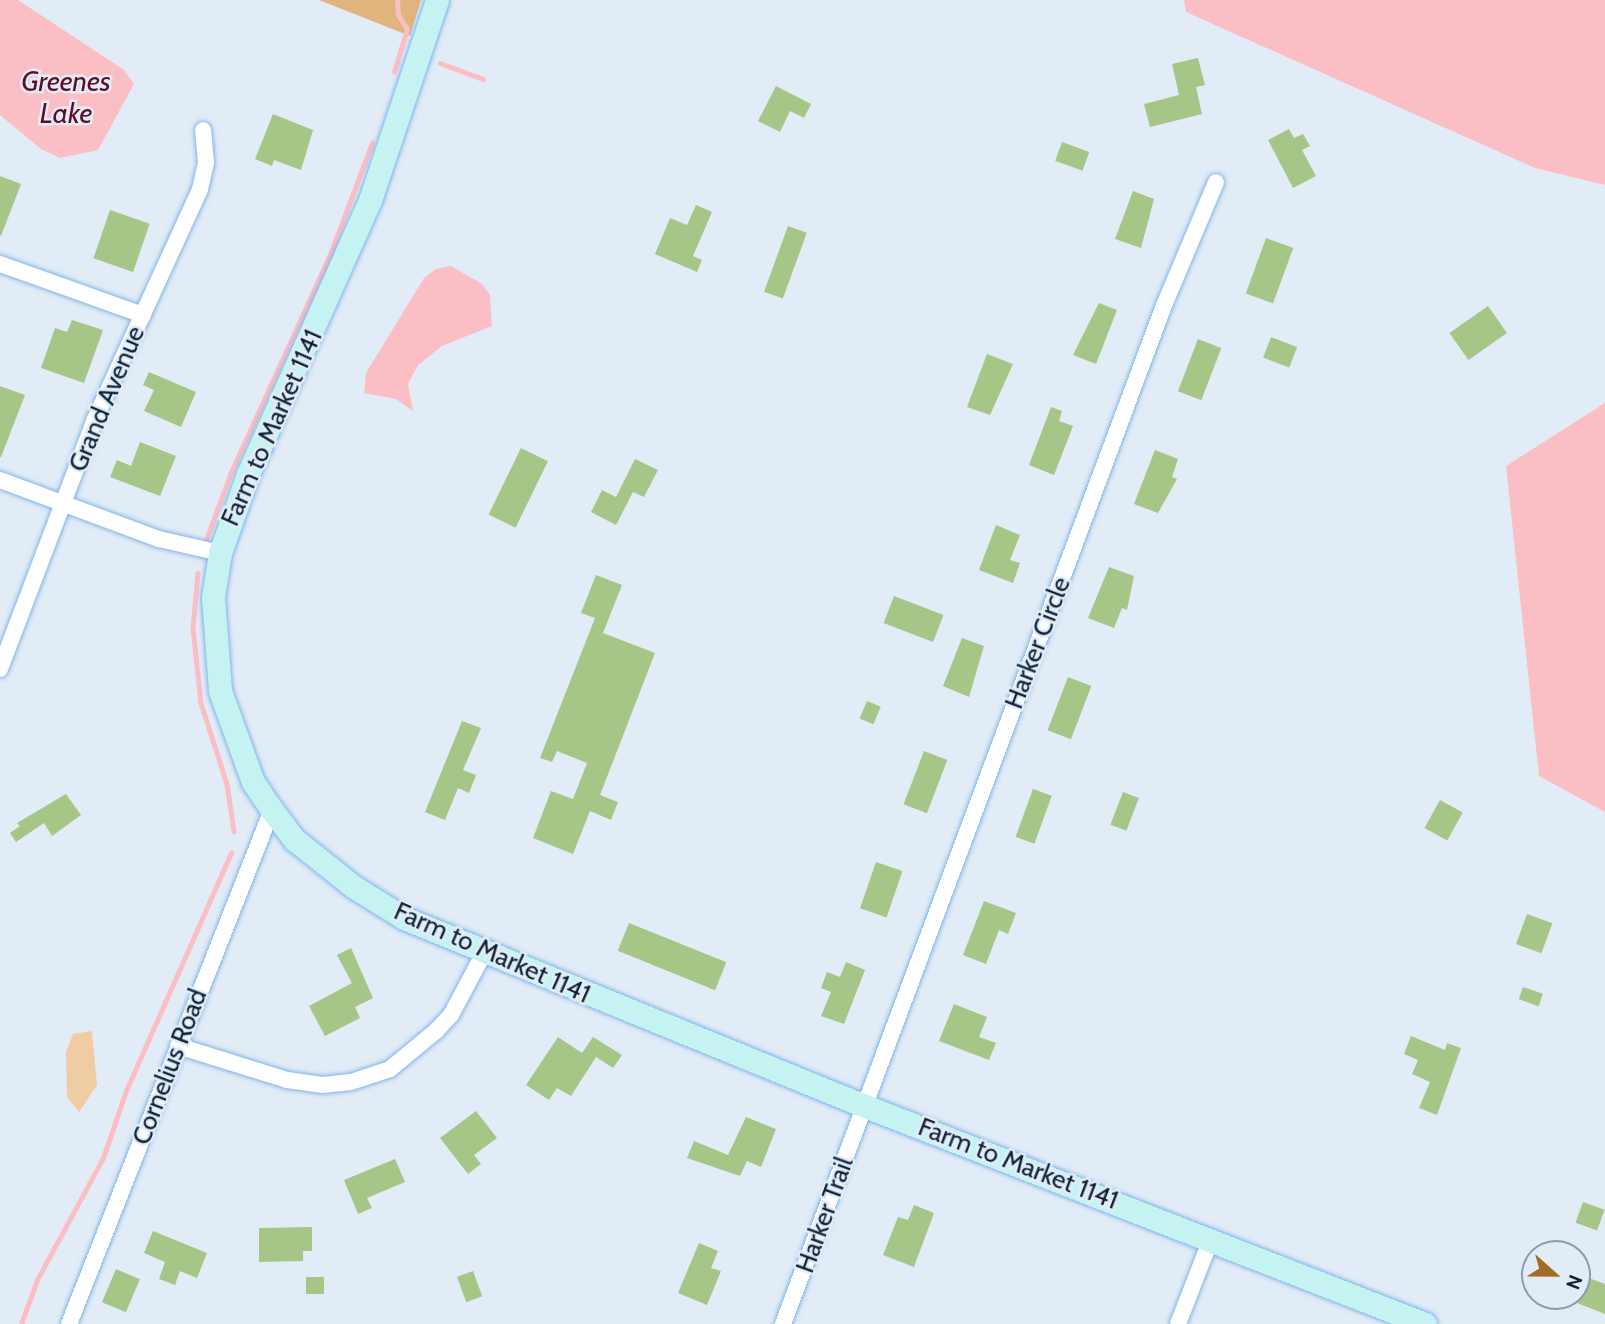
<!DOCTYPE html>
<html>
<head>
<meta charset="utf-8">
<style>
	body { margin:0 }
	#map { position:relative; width:1605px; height:1324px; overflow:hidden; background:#e2ecf7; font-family:Cabin,sans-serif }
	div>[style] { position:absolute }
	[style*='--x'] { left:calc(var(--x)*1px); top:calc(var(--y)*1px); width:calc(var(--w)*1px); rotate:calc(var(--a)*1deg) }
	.green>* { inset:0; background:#efcca4 }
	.forest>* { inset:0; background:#e1b37d }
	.water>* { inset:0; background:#fbbec5 }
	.stream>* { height:4.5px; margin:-2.25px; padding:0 2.25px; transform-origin:2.25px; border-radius:2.25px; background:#fbbec5 }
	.building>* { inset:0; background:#a5c687; transform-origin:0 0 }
	.roads { filter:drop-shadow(0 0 2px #84b5e9) drop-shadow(0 0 2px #84b5e9) }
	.street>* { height:16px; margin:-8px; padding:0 8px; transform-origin:8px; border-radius:8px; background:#fff }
	.secondary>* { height:23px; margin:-11.5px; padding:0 11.5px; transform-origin:11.5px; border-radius:11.5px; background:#c5f3f1 }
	span { translate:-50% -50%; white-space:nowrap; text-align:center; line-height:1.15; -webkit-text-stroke:5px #e2ecf7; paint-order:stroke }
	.street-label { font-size:26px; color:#0e2135 }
	.water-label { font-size:28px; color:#620b25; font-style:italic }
	.north { position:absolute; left:1521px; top:1240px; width:70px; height:70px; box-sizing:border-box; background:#e2ecf7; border:2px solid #8d9ba9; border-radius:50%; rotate:111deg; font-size:19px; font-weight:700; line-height:28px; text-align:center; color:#0e2135 }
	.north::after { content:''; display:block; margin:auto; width:24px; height:32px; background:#a26d26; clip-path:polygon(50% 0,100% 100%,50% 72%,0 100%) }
</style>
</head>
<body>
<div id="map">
	<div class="green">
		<div style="clip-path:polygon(92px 1031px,97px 1085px,79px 1112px,67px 1097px,66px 1052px,73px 1034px)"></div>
	</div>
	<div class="forest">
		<div style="clip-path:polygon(319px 0,421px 0,410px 36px)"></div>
	</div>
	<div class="water">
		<div style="clip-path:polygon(0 0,18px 0,124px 70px,134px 84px,98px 150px,60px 158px,41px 149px,0 115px)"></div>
		<div style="clip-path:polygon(1184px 0,1605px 0,1605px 185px,1535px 168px,1186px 12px)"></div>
		<div style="clip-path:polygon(451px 266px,482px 284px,490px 295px,492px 326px,442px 346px,418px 365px,408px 384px,413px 411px,396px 399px,364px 393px,366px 373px,424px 278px,436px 269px)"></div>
		<div style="clip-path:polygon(1605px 403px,1605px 812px,1539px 776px,1506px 466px)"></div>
	</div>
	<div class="stream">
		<div style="--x:440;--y:63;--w:46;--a:20.4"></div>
		<div style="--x:394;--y:72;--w:45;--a:-73.2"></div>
		<div style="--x:407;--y:29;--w:17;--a:-123"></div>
		<div style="--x:398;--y:15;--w:15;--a:-94"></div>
		<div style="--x:206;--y:540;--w:72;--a:-69.8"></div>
		<div style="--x:231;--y:472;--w:236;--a:-65.5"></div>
		<div style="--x:329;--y:257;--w:122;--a:-69.3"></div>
		<div style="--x:198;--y:573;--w:55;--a:95.2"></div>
		<div style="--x:193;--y:628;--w:75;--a:83.9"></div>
		<div style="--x:201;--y:703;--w:85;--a:72.2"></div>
		<div style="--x:227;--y:784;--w:48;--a:81.5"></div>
		<div style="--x:21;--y:1324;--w:47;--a:-70"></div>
		<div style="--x:37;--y:1280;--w:139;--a:-61.6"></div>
		<div style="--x:103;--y:1158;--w:71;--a:-71.1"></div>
		<div style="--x:126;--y:1091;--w:260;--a:-66.2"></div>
	</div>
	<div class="building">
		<div style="clip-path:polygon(1198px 58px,1205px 85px,1196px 87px,1202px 114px,1150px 127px,1144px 104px,1179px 95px,1172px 64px)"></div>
		<div style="clip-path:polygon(776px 86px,811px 104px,804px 118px,790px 111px,780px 132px,758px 121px)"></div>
		<div style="clip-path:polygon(273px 114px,313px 130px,301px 170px,274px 160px,272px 166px,255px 159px)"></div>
		<div style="clip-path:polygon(1289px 129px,1294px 138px,1303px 134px,1310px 146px,1302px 150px,1316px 176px,1293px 188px,1268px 140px)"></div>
		<div style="left:1062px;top:142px;width:29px;height:20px;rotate:20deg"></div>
		<div style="clip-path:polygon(0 176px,21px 184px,1px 236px,0 235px)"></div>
		<div style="clip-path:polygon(1133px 191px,1154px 199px,1141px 248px,1115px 239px)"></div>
		<div style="clip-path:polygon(696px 205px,712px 212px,693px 256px,702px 260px,697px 272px,655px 254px,670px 218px,687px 225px)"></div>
		<div style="left:110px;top:210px;width:42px;height:51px;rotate:19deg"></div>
		<div style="left:788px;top:226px;width:20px;height:70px;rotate:20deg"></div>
		<div style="left:1266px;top:238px;width:29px;height:59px;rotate:20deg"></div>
		<div style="clip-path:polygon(1099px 303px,1117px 310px,1096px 364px,1073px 355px)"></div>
		<div style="left:1488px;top:306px;width:33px;height:47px;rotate:55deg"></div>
		<div style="clip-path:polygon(72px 320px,103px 330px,84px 383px,41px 368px,55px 328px,67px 332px)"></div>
		<div style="left:1271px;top:337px;width:28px;height:22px;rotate:21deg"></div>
		<div style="left:1198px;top:339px;width:25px;height:56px;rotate:21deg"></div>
		<div style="clip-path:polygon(987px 354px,1013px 364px,990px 415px,967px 407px)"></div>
		<div style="clip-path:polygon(149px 372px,196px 392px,181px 427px,144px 411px,154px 390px,143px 385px)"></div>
		<div style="clip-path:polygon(0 386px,25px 395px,1px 457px,0 457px)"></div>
		<div style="clip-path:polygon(1051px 407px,1062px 411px,1059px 421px,1073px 426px,1054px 475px,1029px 465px)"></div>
		<div style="clip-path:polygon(140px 442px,176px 456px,160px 496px,110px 477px,117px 460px,131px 466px)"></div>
		<div style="left:521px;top:448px;width:30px;height:74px;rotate:26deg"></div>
		<div style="clip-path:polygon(1155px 450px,1178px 459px,1172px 477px,1177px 479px,1158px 513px,1134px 504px)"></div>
		<div style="clip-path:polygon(635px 459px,658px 470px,644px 497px,633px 492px,616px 525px,591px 512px,602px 490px,616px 497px)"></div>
		<div style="clip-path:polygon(996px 525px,1020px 535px,1010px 560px,1020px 563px,1013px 583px,979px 570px)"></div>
		<div style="clip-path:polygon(1109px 567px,1134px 576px,1127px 610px,1122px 608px,1114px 628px,1088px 618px)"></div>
		<div style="clip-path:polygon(596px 575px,622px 585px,603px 633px,655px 653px,600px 795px,618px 802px,611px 820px,590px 811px,573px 854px,533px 838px,551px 791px,573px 799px,587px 763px,557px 751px,552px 762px,540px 758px,595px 618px,581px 613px)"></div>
		<div style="left:894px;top:596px;width:53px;height:29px;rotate:21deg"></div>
		<div style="clip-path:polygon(962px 638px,984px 646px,969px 697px,943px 686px)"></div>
		<div style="left:1068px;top:677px;width:25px;height:57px;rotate:21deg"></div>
		<div style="left:867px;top:701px;width:15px;height:19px;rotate:23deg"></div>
		<div style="clip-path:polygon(462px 721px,481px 728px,463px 770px,476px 775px,469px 793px,458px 788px,445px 820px,425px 812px)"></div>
		<div style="left:924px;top:751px;width:25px;height:57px;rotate:21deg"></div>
		<div style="left:1033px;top:789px;width:20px;height:51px;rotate:20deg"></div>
		<div style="left:1123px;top:792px;width:17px;height:35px;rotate:21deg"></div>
		<div style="clip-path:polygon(66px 794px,81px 815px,52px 836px,44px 823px,16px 842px,10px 833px,20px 826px,17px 823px)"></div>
		<div style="left:1440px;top:800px;width:26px;height:32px;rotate:29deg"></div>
		<div style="left:876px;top:862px;width:28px;height:49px;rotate:19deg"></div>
		<div style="clip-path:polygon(984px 901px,1016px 913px,1008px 934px,999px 930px,986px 964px,963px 955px)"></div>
		<div style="left:1527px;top:914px;width:27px;height:32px;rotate:20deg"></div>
		<div style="left:629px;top:923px;width:105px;height:30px;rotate:22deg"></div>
		<div style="clip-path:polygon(351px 948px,373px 998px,355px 1007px,360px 1018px,325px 1036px,309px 1006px,352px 983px,337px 955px)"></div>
		<div style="clip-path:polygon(846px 962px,865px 970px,844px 1024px,821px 1016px,831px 992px,821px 988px,827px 972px,840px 977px)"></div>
		<div style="left:1523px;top:987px;width:21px;height:13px;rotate:19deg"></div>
		<div style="clip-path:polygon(954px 1004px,987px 1017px,979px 1037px,996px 1043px,989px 1060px,939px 1041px)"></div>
		<div style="clip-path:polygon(1411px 1036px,1445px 1050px,1447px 1043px,1461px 1048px,1437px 1115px,1419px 1108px,1430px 1082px,1412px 1074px,1418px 1060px,1404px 1054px)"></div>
		<div style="clip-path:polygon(558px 1037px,582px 1053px,593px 1037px,622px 1055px,613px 1068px,596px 1057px,571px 1096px,557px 1088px,549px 1100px,526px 1085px)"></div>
		<div style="clip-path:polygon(476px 1111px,497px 1138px,474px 1155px,481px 1164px,468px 1174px,440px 1138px)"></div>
		<div style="clip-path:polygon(746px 1117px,776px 1129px,761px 1167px,747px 1161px,740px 1176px,687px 1158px,694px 1141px,728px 1155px)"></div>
		<div style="clip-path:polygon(395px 1159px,405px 1182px,367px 1198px,372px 1208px,358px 1214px,344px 1180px)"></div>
		<div style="left:1583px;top:1202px;width:23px;height:22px;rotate:20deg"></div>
		<div style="clip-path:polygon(914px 1205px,934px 1213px,914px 1267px,883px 1255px,898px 1217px,908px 1220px)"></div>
		<div style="clip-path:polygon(312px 1227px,312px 1251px,303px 1251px,303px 1261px,259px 1262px,259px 1228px)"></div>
		<div style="clip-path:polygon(153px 1231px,207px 1253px,197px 1278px,180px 1271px,175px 1285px,159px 1279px,165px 1262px,144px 1253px)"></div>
		<div style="clip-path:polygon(699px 1243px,718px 1251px,711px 1268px,721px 1271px,707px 1305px,678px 1293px)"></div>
		<div style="left:116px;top:1269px;width:26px;height:36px;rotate:23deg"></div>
		<div style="left:473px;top:1271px;width:27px;height:17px;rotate:70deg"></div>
		<div style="left:306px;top:1277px;width:18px;height:17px"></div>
		<div style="clip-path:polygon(1586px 1277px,1605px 1284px,1605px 1314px,1577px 1303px)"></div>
	</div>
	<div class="roads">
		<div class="street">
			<div style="--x:0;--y:264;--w:152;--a:19.6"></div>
			<div style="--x:0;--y:480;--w:170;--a:20.4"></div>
			<div style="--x:159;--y:539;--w:63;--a:12.9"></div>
			<div style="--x:0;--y:669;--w:265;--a:-69.2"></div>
			<div style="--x:94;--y:421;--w:255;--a:-65.4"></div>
			<div style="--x:200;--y:189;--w:27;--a:-77"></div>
			<div style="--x:206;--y:163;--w:33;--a:-95"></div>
			<div style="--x:178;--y:1046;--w:114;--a:17.3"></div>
			<div style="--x:287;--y:1080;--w:35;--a:8"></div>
			<div style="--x:322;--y:1085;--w:29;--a:-6"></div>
			<div style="--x:351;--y:1082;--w:41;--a:-18.4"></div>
			<div style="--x:390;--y:1069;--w:60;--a:-39.6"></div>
			<div style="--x:436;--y:1031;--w:22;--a:-47"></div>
			<div style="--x:451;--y:1015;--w:70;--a:-62"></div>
			<div style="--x:69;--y:1324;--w:553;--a:-68.45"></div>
			<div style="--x:783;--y:1324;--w:1090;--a:-69.49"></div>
			<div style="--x:1165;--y:303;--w:131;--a:-67.1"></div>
			<div style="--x:1178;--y:1324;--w:91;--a:-68.8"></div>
		</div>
		<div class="secondary">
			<div style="--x:437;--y:0;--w:211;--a:108.5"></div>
			<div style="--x:370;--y:200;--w:300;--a:114"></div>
			<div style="--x:248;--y:474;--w:84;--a:109.5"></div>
			<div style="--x:220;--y:553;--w:45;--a:99"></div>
			<div style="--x:213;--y:597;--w:94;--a:85.7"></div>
			<div style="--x:220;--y:691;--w:97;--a:70.1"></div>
			<div style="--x:253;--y:782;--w:34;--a:56"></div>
			<div style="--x:272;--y:810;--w:38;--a:53"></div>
			<div style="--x:295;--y:840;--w:75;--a:38.5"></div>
			<div style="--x:354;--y:887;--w:59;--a:31.8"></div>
			<div style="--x:404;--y:918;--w:498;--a:22.2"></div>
			<div style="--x:865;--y:1106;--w:601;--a:21.27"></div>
		</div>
	</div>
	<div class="street-label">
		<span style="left:107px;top:399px;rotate:-67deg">Grand Avenue</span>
		<span style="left:272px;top:428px;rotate:-66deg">Farm to Market 1141</span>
		<span style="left:1038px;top:643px;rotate:-69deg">Harker Circle</span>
		<span style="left:492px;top:953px;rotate:24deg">Farm to Market 1141</span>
		<span style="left:170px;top:1067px;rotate:-69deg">Cornelius Road</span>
		<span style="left:1018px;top:1164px;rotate:21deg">Farm to Market 1141</span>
		<span style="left:825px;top:1215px;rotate:-70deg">Harker Trail</span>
	</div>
	<div class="water-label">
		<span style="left:66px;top:97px">Greenes<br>Lake</span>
	</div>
	<div class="north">N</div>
</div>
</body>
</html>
